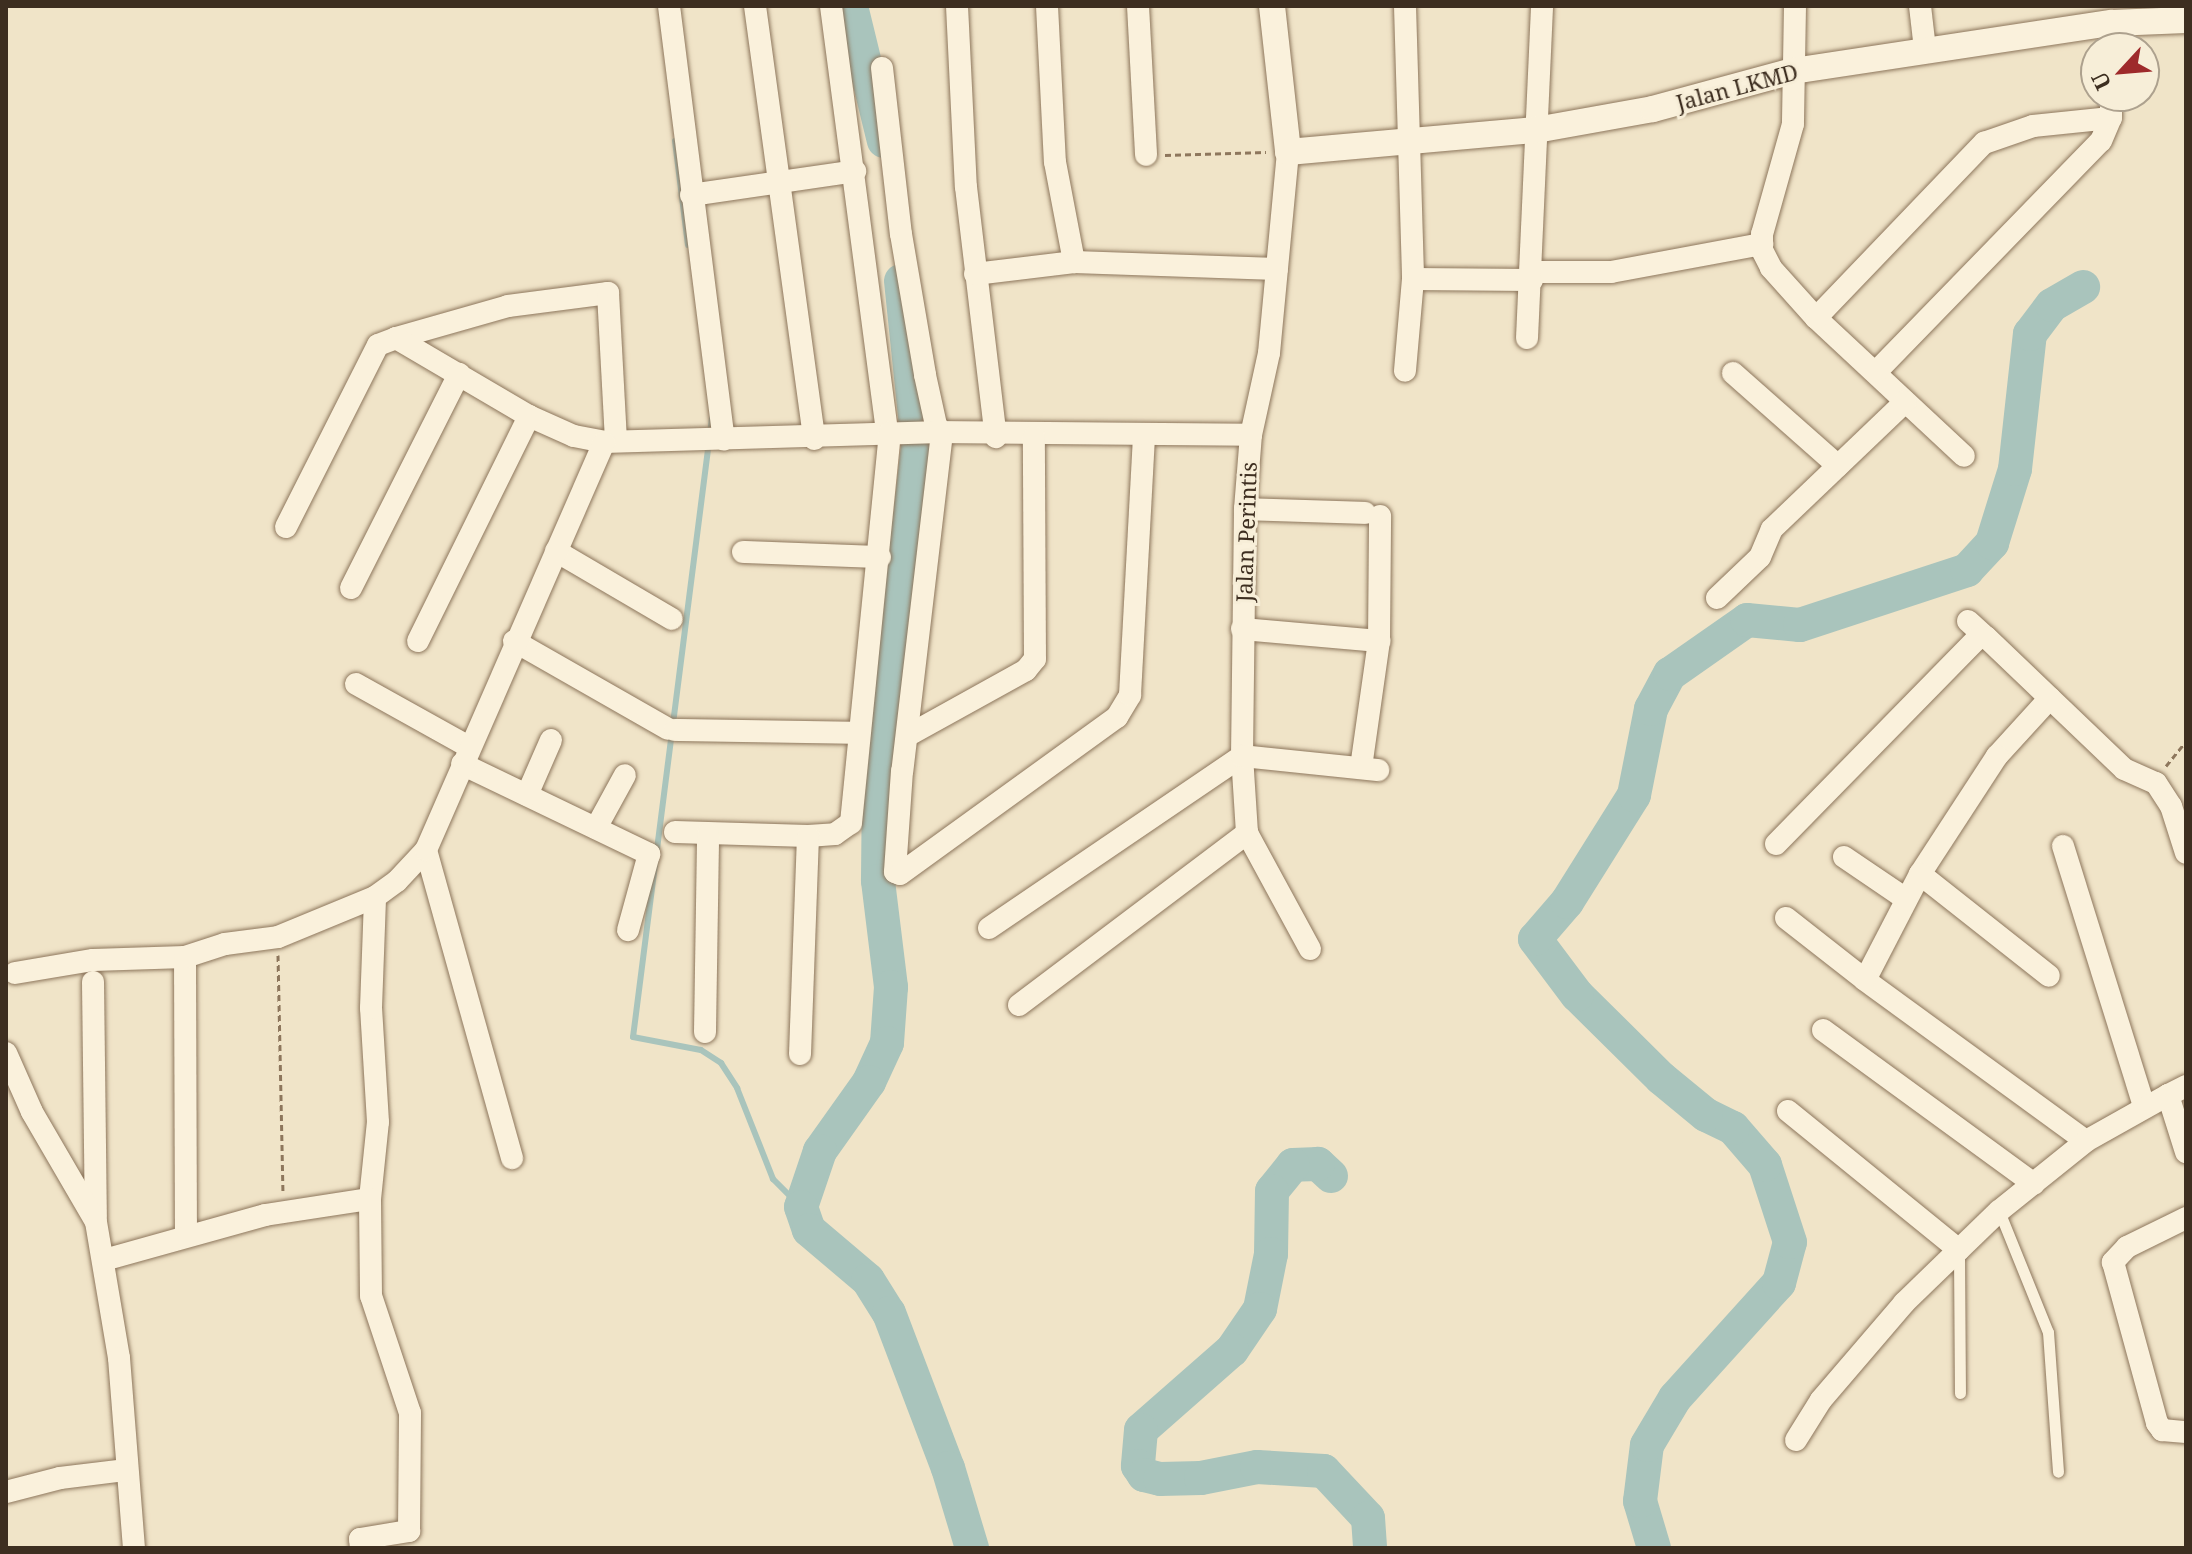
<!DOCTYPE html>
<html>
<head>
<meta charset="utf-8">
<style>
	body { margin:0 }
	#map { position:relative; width:2192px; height:1554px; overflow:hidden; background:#f0e4c8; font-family:"Noto Serif",serif }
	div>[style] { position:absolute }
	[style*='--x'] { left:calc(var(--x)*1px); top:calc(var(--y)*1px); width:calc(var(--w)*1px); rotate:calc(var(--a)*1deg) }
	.stream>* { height:6px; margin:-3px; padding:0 3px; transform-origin:3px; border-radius:3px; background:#a9c4bc }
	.river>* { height:34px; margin:-17px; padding:0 17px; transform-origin:17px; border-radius:17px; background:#a9c4bc }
	.path>* { height:3px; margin-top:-1.5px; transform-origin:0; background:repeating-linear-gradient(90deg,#8d765c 0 6px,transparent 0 10px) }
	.roads { filter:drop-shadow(0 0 2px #8d765c) drop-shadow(0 0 2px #8d765c) }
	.service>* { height:11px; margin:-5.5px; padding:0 5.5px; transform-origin:5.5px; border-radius:5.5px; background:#faf1dc }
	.minor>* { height:22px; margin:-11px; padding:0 11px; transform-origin:11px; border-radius:11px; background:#faf1dc }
	.tertiary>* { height:26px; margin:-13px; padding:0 13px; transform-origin:13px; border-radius:13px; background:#faf1dc }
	span { translate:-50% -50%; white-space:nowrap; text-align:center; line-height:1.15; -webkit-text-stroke:6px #f7eed8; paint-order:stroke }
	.street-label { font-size:22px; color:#3d2e20 }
	.frame { position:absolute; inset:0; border:8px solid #3d2e20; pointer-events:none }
	.north { position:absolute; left:2080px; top:32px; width:80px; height:80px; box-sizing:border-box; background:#f7eed8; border:2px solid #ada18e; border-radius:50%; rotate:244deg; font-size:22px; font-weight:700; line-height:32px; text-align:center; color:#3d2e20 }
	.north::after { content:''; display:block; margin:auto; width:28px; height:36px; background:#9e2a2b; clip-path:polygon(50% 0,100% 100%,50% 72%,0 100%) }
</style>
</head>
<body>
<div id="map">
	<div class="stream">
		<div style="--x:675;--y:141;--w:105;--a:82.9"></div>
		<div style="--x:712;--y:418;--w:624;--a:97.27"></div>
		<div style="--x:633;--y:1037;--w:69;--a:10.8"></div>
		<div style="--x:701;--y:1050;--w:24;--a:33"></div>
		<div style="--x:721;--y:1063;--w:30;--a:57"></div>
		<div style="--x:737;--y:1088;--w:98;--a:68.4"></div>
		<div style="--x:773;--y:1179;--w:40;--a:45"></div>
	</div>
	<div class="river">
		<div style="--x:851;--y:6;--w:139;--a:76.3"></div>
		<div style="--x:901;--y:281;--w:166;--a:84.1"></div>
		<div style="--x:918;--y:446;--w:337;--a:96.6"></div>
		<div style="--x:879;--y:781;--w:100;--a:90.6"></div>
		<div style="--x:878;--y:881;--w:107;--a:83"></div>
		<div style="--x:891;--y:987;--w:56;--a:94.1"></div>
		<div style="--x:887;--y:1043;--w:43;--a:114.8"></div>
		<div style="--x:869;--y:1082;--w:85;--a:125.4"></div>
		<div style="--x:820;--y:1151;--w:59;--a:108.7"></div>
		<div style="--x:801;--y:1207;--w:24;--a:71"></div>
		<div style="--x:809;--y:1230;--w:77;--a:40.3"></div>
		<div style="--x:868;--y:1280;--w:39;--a:58"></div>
		<div style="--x:889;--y:1313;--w:166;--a:69.2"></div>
		<div style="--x:948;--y:1468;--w:84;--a:73.3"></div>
		<div style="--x:1331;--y:1176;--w:18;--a:-137"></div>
		<div style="--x:1318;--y:1164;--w:25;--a:178"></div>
		<div style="--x:1293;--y:1165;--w:33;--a:129"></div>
		<div style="--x:1272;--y:1191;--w:63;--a:90.9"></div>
		<div style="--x:1271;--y:1254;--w:56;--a:101.3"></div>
		<div style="--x:1260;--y:1309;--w:50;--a:124.3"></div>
		<div style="--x:1232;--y:1350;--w:121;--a:138.7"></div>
		<div style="--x:1141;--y:1430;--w:36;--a:95"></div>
		<div style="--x:1138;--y:1466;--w:11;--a:56"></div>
		<div style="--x:1144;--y:1475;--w:16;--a:14"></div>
		<div style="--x:1160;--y:1479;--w:41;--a:-1.4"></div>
		<div style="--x:1201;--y:1478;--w:57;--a:-11.1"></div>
		<div style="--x:1257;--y:1467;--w:67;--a:3.4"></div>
		<div style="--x:1324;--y:1471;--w:64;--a:46.9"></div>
		<div style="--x:1368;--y:1518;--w:30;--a:86"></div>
		<div style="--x:1654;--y:1548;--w:49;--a:-106.6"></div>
		<div style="--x:1640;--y:1501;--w:56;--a:-82.9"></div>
		<div style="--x:1647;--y:1445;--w:55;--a:-59.2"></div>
		<div style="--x:1675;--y:1398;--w:155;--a:-47.9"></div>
		<div style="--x:1779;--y:1283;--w:42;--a:-75"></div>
		<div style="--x:1790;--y:1242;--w:81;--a:-108"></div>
		<div style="--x:1765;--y:1165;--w:49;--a:-130.9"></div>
		<div style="--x:1733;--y:1128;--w:30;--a:-154"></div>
		<div style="--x:1706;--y:1115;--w:58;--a:-140.6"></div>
		<div style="--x:1661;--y:1078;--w:118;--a:-135.3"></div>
		<div style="--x:1577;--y:995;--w:70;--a:-126.9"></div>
		<div style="--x:1535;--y:939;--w:49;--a:-49.1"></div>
		<div style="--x:1567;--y:902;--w:126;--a:-57.9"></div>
		<div style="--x:1634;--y:795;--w:88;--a:-78.8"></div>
		<div style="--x:1651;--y:709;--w:40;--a:-62"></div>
		<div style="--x:1670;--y:674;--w:94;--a:-35"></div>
		<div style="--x:1747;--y:620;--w:53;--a:5.4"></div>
		<div style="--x:1800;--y:625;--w:176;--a:-18.2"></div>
		<div style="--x:1967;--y:570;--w:37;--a:-47"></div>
		<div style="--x:1992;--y:543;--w:77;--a:-72.7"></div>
		<div style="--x:2015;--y:469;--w:136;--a:-83.7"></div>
		<div style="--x:2030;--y:334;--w:36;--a:-53"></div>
		<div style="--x:2052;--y:305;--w:36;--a:-30"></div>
	</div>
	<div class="path">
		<div style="--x:1165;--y:155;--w:101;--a:-1.7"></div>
		<div style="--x:2166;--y:766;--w:32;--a:-51"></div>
		<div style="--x:278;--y:955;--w:237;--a:88.8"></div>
	</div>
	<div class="roads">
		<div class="service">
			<div style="--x:1999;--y:1211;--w:131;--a:68"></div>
			<div style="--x:2048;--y:1332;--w:140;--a:85.9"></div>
			<div style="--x:1959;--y:1254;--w:139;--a:89.6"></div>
		</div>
		<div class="minor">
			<div style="--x:669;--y:6;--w:437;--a:82.8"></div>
			<div style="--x:755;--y:6;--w:437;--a:82.2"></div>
			<div style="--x:831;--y:6;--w:432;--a:82.5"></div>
			<div style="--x:957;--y:6;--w:181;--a:87.2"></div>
			<div style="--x:966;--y:187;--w:252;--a:83.2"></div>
			<div style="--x:1047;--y:6;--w:156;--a:87.1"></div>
			<div style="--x:1055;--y:162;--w:102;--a:79.2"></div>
			<div style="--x:1138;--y:6;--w:149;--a:86.9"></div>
			<div style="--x:1405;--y:6;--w:273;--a:88.3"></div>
			<div style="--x:1413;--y:279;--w:92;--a:95"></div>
			<div style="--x:1795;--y:6;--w:118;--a:91"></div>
			<div style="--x:1793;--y:124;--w:114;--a:105.7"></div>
			<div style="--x:1762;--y:234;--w:16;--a:90"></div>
			<div style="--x:1762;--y:250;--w:20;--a:63"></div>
			<div style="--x:1771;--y:268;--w:67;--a:48"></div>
			<div style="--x:1816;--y:318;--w:202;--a:43"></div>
			<div style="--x:1920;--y:6;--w:43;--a:83.4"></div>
			<div style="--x:2112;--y:48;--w:25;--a:-90"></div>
			<div style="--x:882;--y:68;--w:167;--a:83.5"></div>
			<div style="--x:901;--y:234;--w:143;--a:80.3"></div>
			<div style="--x:925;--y:375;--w:51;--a:77.6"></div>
			<div style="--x:936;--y:425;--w:10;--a:53"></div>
			<div style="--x:942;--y:433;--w:340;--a:96.7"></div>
			<div style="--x:902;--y:771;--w:101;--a:94"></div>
			<div style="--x:895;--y:872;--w:5;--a:22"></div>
			<div style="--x:900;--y:874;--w:268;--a:-35.9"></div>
			<div style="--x:1117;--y:717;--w:26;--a:-59"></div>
			<div style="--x:1130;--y:695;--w:259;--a:-86.9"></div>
			<div style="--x:691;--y:195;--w:166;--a:-8.3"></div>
			<div style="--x:1533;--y:272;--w:78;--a:0"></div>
			<div style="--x:1611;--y:272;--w:154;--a:-10.5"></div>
			<div style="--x:975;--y:274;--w:100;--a:-6.9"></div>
			<div style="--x:1074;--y:262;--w:203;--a:2"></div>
			<div style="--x:1413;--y:279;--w:119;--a:0.5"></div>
			<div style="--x:1816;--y:318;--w:243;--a:-46.2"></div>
			<div style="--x:1984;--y:143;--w:52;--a:-19.1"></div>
			<div style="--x:2033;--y:126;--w:78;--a:-5.9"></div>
			<div style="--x:396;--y:338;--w:116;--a:-15.9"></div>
			<div style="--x:508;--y:306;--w:101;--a:-7.4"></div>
			<div style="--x:608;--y:293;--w:148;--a:86.9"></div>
			<div style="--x:1527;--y:338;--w:332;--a:-87.4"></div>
			<div style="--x:1876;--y:372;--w:322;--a:-45.8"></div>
			<div style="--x:2101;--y:141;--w:25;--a:-67"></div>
			<div style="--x:2111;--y:118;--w:22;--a:-90"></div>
			<div style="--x:1733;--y:373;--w:140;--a:41.5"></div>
			<div style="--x:1245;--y:509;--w:120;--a:1.9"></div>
			<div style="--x:286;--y:527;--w:204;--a:-63.2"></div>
			<div style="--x:378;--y:345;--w:19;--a:-21"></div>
			<div style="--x:396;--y:338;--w:154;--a:30.4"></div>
			<div style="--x:529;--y:416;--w:49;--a:24"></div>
			<div style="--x:574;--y:436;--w:31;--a:11"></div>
			<div style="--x:604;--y:442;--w:329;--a:-1.7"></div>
			<div style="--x:933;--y:432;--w:318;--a:0.5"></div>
			<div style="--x:556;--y:551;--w:134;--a:30.4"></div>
			<div style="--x:743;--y:552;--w:137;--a:2.1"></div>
			<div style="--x:351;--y:588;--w:240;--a:-63.2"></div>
			<div style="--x:1717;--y:598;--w:59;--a:-43.6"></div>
			<div style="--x:1760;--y:557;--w:30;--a:-67"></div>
			<div style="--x:1772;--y:529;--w:184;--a:-43.7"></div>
			<div style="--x:1968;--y:621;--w:24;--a:42"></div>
			<div style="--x:1242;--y:629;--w:138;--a:5"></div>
			<div style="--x:1379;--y:641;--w:128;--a:98.1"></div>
			<div style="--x:418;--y:641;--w:251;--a:-63.7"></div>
			<div style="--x:514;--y:641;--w:177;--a:29.7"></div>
			<div style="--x:1379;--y:641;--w:125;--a:-89.5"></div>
			<div style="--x:356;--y:684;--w:129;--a:29.1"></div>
			<div style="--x:2050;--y:698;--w:79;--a:132.4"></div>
			<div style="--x:1997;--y:756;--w:141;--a:123.1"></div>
			<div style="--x:1920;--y:874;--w:119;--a:117.4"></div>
			<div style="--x:1865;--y:980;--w:273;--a:36.1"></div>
			<div style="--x:675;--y:730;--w:182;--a:0.9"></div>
			<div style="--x:907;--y:736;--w:136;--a:-29"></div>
			<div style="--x:1026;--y:670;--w:14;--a:-51"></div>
			<div style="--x:1035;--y:659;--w:222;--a:-90.3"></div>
			<div style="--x:462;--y:764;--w:208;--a:25.7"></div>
			<div style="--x:649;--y:854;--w:79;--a:105.4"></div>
			<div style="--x:527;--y:795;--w:60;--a:-66.4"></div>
			<div style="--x:596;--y:828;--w:60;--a:-61.3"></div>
			<div style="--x:675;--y:832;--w:133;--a:1.7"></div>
			<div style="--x:808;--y:836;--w:27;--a:-4"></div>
			<div style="--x:835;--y:834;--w:19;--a:-35"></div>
			<div style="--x:851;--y:823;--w:392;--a:-84.3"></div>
			<div style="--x:1247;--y:833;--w:132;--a:61.5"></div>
			<div style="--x:1776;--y:844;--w:287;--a:-45.6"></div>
			<div style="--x:1977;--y:639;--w:9;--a:-13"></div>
			<div style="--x:1986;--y:637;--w:191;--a:43.7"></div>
			<div style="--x:2124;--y:769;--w:35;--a:24"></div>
			<div style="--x:2156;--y:783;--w:27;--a:57"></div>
			<div style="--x:2171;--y:806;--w:49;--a:72.3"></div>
			<div style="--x:2063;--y:846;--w:272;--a:72.7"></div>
			<div style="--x:426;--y:850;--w:320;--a:74.4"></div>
			<div style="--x:1844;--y:857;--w:75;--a:34.1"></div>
			<div style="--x:1920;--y:874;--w:164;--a:38.3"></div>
			<div style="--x:1786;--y:918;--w:100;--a:38.1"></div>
			<div style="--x:989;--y:928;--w:306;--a:-34.2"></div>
			<div style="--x:1242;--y:756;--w:247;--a:-89.3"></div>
			<div style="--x:1245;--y:509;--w:74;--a:-85.4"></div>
			<div style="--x:1251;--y:435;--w:84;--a:-77.6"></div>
			<div style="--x:1269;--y:353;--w:202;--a:-84.6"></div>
			<div style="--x:185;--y:957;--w:279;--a:89.8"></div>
			<div style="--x:15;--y:973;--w:79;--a:-9.5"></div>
			<div style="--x:93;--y:960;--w:92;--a:-1.9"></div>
			<div style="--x:185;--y:957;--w:42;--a:-18"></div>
			<div style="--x:225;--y:944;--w:53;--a:-7.5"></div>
			<div style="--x:278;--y:937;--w:105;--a:-22.4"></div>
			<div style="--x:375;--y:897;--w:27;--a:-36"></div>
			<div style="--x:397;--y:881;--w:42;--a:-46.9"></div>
			<div style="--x:426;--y:850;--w:445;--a:-66.4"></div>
			<div style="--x:93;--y:982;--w:235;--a:89.3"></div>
			<div style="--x:1019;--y:1005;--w:286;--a:-37"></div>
			<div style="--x:1247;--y:833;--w:77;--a:-93.7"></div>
			<div style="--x:1242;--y:756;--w:137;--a:5.9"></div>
			<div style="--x:1823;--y:1030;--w:261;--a:36.1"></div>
			<div style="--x:705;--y:1032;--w:198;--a:-89.1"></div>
			<div style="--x:6;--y:1053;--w:64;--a:66.2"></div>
			<div style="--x:32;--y:1112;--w:127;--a:59.8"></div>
			<div style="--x:96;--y:1222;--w:138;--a:80.4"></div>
			<div style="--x:119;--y:1358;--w:191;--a:85.5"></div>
			<div style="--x:800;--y:1054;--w:218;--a:-87.9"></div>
			<div style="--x:2186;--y:1086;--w:20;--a:153"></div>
			<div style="--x:2168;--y:1095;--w:60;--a:72.5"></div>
			<div style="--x:1788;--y:1111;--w:220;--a:39.1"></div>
			<div style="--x:2186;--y:1218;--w:66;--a:153.8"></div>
			<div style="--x:2127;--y:1247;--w:21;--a:133"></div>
			<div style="--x:2113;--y:1262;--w:167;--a:74.7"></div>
			<div style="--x:2157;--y:1423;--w:9;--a:54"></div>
			<div style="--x:2162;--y:1430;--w:24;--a:5"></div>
			<div style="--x:104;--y:1260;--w:167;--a:-15.6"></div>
			<div style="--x:265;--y:1215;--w:106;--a:-8.7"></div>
			<div style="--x:370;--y:1199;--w:77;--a:-84.1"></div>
			<div style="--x:378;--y:1122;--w:114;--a:-93.5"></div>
			<div style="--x:371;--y:1008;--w:111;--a:-87.9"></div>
			<div style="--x:1796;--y:1440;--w:47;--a:-58"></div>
			<div style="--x:1821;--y:1400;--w:128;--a:-49.4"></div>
			<div style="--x:1904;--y:1303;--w:132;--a:-44.1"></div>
			<div style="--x:1999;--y:1211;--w:112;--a:-38.8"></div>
			<div style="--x:2086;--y:1141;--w:94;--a:-29.3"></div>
			<div style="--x:6;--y:1492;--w:56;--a:-14.5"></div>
			<div style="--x:60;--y:1478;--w:65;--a:-7"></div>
			<div style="--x:361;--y:1548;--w:9;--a:-96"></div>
			<div style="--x:360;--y:1539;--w:50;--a:-9.3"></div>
			<div style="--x:409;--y:1531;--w:118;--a:-89.5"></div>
			<div style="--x:410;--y:1413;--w:123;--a:-108.4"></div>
			<div style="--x:371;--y:1296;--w:97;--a:-90.6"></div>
		</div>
		<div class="tertiary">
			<div style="--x:1272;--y:6;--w:147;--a:83.7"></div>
			<div style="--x:1288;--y:152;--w:249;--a:-5.1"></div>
			<div style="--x:1536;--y:130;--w:119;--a:-10.2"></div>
			<div style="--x:1653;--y:109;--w:145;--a:-15.2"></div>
			<div style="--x:1793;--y:71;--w:323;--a:-8.6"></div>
			<div style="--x:2112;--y:23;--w:74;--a:-2.3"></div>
		</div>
	</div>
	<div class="street-label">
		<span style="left:1737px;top:87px;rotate:-15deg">Jalan LKMD</span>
		<span style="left:1246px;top:532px;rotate:-88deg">Jalan Perintis</span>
	</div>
	<div class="frame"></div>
	<div class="north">U</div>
</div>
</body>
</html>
